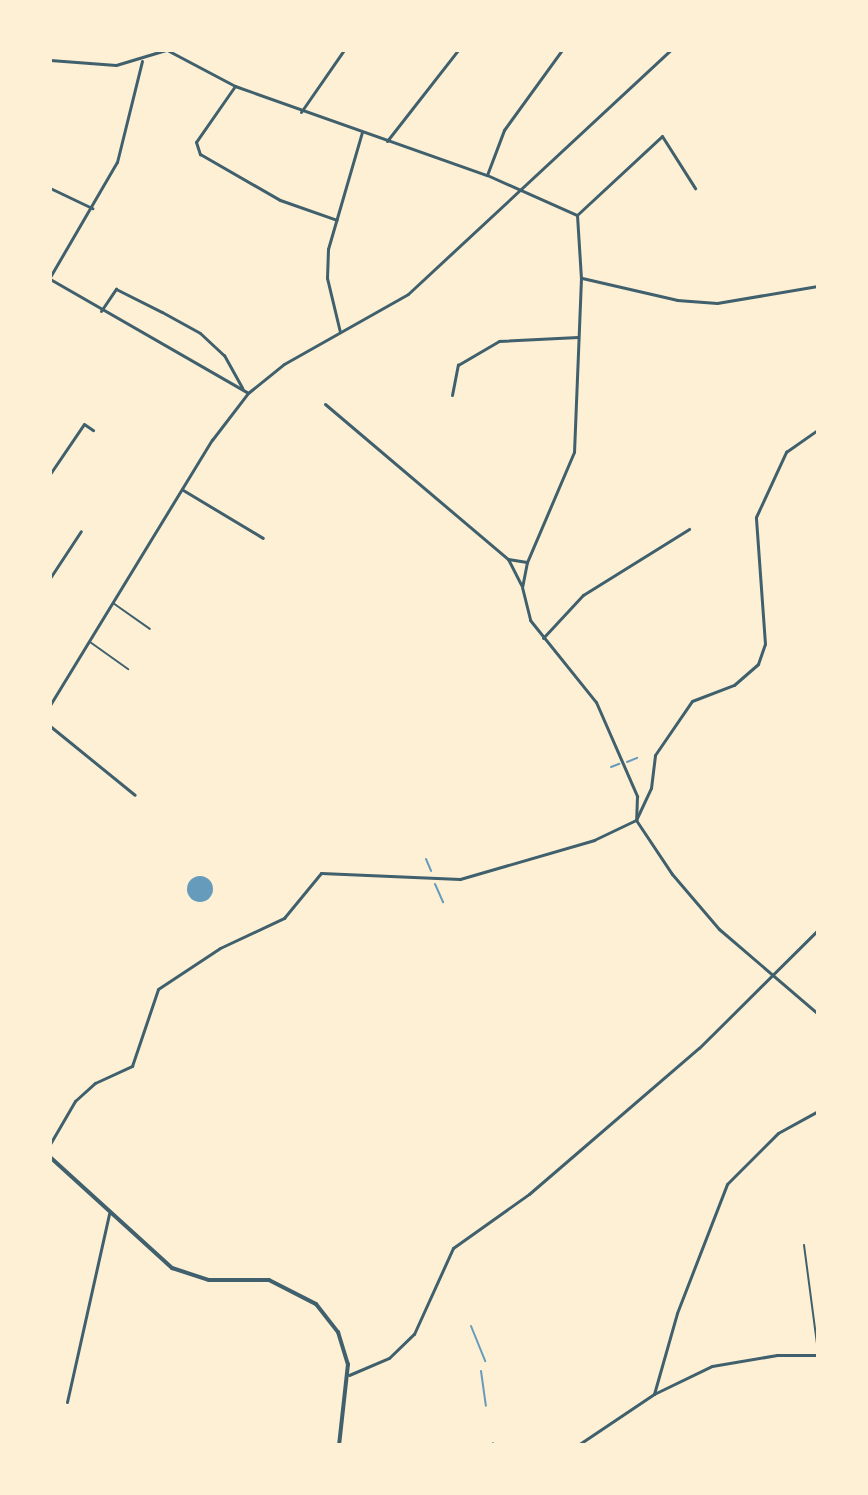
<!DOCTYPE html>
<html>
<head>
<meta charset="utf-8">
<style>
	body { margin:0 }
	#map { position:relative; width:868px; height:1495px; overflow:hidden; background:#fdf0d5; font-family:"Playfair Display",serif }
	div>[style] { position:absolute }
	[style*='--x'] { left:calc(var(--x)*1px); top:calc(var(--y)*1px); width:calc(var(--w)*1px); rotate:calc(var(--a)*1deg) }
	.water>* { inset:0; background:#669bbc }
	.round { border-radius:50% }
	.stream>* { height:2px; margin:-1px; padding:0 1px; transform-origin:1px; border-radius:1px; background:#669bbc }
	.service>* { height:2px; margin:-1px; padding:0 1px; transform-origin:1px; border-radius:1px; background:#3f606c }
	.minor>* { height:3px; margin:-1.5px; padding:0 1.5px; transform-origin:1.5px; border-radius:1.5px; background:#3f606c }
	.tertiary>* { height:4px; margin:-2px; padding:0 2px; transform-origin:2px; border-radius:2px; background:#3f606c }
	span { translate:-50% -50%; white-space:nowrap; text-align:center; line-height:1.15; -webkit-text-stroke:8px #fdf0d5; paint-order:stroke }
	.frame { position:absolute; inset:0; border:52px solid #fdf0d5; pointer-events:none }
</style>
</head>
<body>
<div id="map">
	<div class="water">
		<div class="round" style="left:187px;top:876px;width:26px;height:26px"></div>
	</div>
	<div class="stream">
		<div style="--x:627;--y:762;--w:11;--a:-22"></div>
		<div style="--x:611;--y:767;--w:9;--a:-21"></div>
		<div style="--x:426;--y:859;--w:13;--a:67"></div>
		<div style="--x:435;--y:884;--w:20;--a:66"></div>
		<div style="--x:471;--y:1326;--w:38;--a:68"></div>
		<div style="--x:481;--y:1371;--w:35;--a:82"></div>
		<div style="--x:493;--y:1445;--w:2;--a:-90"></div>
	</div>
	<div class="service">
		<div style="--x:113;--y:603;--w:45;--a:35.1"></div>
		<div style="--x:90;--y:642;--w:47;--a:35.4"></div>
		<div style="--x:804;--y:1245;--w:107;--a:82.5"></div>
	</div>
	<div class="minor">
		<div style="--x:167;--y:50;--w:77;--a:27.9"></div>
		<div style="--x:235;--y:86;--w:267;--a:19.5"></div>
		<div style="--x:487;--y:175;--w:98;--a:24"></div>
		<div style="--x:577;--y:215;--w:63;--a:86.4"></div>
		<div style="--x:581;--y:278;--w:174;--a:92.3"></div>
		<div style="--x:574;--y:452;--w:120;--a:113.1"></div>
		<div style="--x:527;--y:562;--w:25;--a:101"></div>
		<div style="--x:522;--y:587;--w:34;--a:76"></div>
		<div style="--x:530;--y:620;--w:105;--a:51.2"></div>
		<div style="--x:596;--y:702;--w:103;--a:66.4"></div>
		<div style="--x:637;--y:796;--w:24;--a:92"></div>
		<div style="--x:636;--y:820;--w:65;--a:56.3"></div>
		<div style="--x:672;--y:874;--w:72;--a:49.5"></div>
		<div style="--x:719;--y:929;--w:130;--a:40.6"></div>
		<div style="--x:50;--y:60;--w:66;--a:4.3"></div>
		<div style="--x:116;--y:65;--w:52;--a:-16.7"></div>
		<div style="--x:235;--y:86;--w:68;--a:124.9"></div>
		<div style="--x:196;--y:142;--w:13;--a:72"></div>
		<div style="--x:200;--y:154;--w:92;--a:29.9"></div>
		<div style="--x:280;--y:200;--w:60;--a:19.3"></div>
		<div style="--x:301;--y:112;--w:75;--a:-55.3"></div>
		<div style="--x:387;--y:141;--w:115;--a:-52"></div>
		<div style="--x:487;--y:175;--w:48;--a:-69.3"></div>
		<div style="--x:504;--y:130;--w:99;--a:-54.1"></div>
		<div style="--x:50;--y:188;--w:47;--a:25.5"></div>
		<div style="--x:577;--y:215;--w:116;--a:-42.9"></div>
		<div style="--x:662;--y:136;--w:62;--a:57.6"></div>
		<div style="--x:50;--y:277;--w:133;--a:-59.8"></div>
		<div style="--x:117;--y:162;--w:104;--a:-76.1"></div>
		<div style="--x:582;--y:278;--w:98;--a:13"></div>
		<div style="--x:677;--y:300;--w:40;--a:4.3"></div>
		<div style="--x:717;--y:303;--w:102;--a:-9.6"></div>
		<div style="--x:50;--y:279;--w:228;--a:29.9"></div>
		<div style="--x:101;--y:311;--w:27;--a:-56"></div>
		<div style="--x:116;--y:289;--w:51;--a:26.6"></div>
		<div style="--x:162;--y:312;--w:43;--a:28.9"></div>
		<div style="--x:200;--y:333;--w:33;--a:43"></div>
		<div style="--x:224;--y:355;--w:38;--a:61"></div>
		<div style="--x:340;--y:332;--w:56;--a:-103.5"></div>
		<div style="--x:327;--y:278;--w:29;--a:-88"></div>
		<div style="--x:328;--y:249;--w:122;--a:-73.8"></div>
		<div style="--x:452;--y:395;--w:31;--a:-79"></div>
		<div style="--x:458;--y:365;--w:48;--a:-30.3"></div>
		<div style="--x:499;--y:341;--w:79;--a:-2.9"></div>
		<div style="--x:325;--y:404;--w:240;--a:40.3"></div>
		<div style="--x:508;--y:559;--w:29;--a:63"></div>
		<div style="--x:50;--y:474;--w:60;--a:-55.8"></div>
		<div style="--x:84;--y:424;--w:11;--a:34"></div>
		<div style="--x:183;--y:490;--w:93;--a:31"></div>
		<div style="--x:508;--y:559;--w:19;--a:9"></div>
		<div style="--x:50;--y:578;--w:56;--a:-56.6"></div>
		<div style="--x:543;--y:638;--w:59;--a:-47.1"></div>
		<div style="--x:583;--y:595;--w:125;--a:-31.9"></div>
		<div style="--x:50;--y:705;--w:311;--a:-58.6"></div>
		<div style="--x:212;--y:440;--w:59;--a:-52.5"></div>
		<div style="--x:248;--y:393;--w:46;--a:-38.9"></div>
		<div style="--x:284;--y:364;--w:142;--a:-29.4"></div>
		<div style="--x:408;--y:294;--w:359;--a:-42.9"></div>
		<div style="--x:50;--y:726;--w:109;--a:39.1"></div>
		<div style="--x:50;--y:1144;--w:50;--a:-59.8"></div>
		<div style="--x:75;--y:1101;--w:27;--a:-42"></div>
		<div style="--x:95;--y:1083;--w:41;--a:-24.7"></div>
		<div style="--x:132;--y:1066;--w:81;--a:-71.3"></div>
		<div style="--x:158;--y:989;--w:74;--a:-33.5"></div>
		<div style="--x:220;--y:948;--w:71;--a:-25.1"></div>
		<div style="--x:284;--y:918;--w:58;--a:-50.6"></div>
		<div style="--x:321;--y:873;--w:139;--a:2.5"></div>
		<div style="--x:460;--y:879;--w:140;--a:-16.2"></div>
		<div style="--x:594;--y:840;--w:47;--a:-25.5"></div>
		<div style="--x:636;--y:820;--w:35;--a:-65"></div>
		<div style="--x:651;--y:788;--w:33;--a:-83"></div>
		<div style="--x:655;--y:755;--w:65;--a:-55.6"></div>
		<div style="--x:692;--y:701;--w:45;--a:-20.9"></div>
		<div style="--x:734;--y:685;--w:32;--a:-41"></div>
		<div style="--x:758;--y:664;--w:21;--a:-71"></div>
		<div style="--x:765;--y:644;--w:127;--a:-94.1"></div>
		<div style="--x:756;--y:517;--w:72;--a:-65.2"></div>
		<div style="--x:786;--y:452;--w:39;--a:-35"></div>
		<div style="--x:349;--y:1375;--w:43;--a:-23"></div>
		<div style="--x:389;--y:1358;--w:35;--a:-44"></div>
		<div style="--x:414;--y:1334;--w:94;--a:-65.6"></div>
		<div style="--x:453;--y:1248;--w:93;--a:-35.4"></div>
		<div style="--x:529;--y:1194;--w:224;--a:-40.7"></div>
		<div style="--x:699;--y:1048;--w:168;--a:-44.8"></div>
		<div style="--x:654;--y:1394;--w:84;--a:-74.1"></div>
		<div style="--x:677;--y:1313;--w:138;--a:-68.8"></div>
		<div style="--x:727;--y:1184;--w:72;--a:-45"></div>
		<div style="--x:778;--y:1133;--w:46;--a:-28.8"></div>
		<div style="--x:67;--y:1402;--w:193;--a:-77.4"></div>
		<div style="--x:578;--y:1445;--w:92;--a:-33.9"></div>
		<div style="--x:654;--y:1394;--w:64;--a:-25.8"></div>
		<div style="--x:712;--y:1366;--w:66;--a:-9.6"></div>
		<div style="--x:777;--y:1355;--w:41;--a:0"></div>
	</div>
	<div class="tertiary">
		<div style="--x:50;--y:1157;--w:165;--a:42.3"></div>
		<div style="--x:172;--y:1268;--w:39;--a:18"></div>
		<div style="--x:209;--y:1280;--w:60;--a:0"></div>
		<div style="--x:269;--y:1280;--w:53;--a:27.1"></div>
		<div style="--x:316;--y:1304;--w:36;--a:52"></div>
		<div style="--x:338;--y:1332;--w:34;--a:73"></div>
		<div style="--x:348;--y:1364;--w:81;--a:96.3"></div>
	</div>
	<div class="frame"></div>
</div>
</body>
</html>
